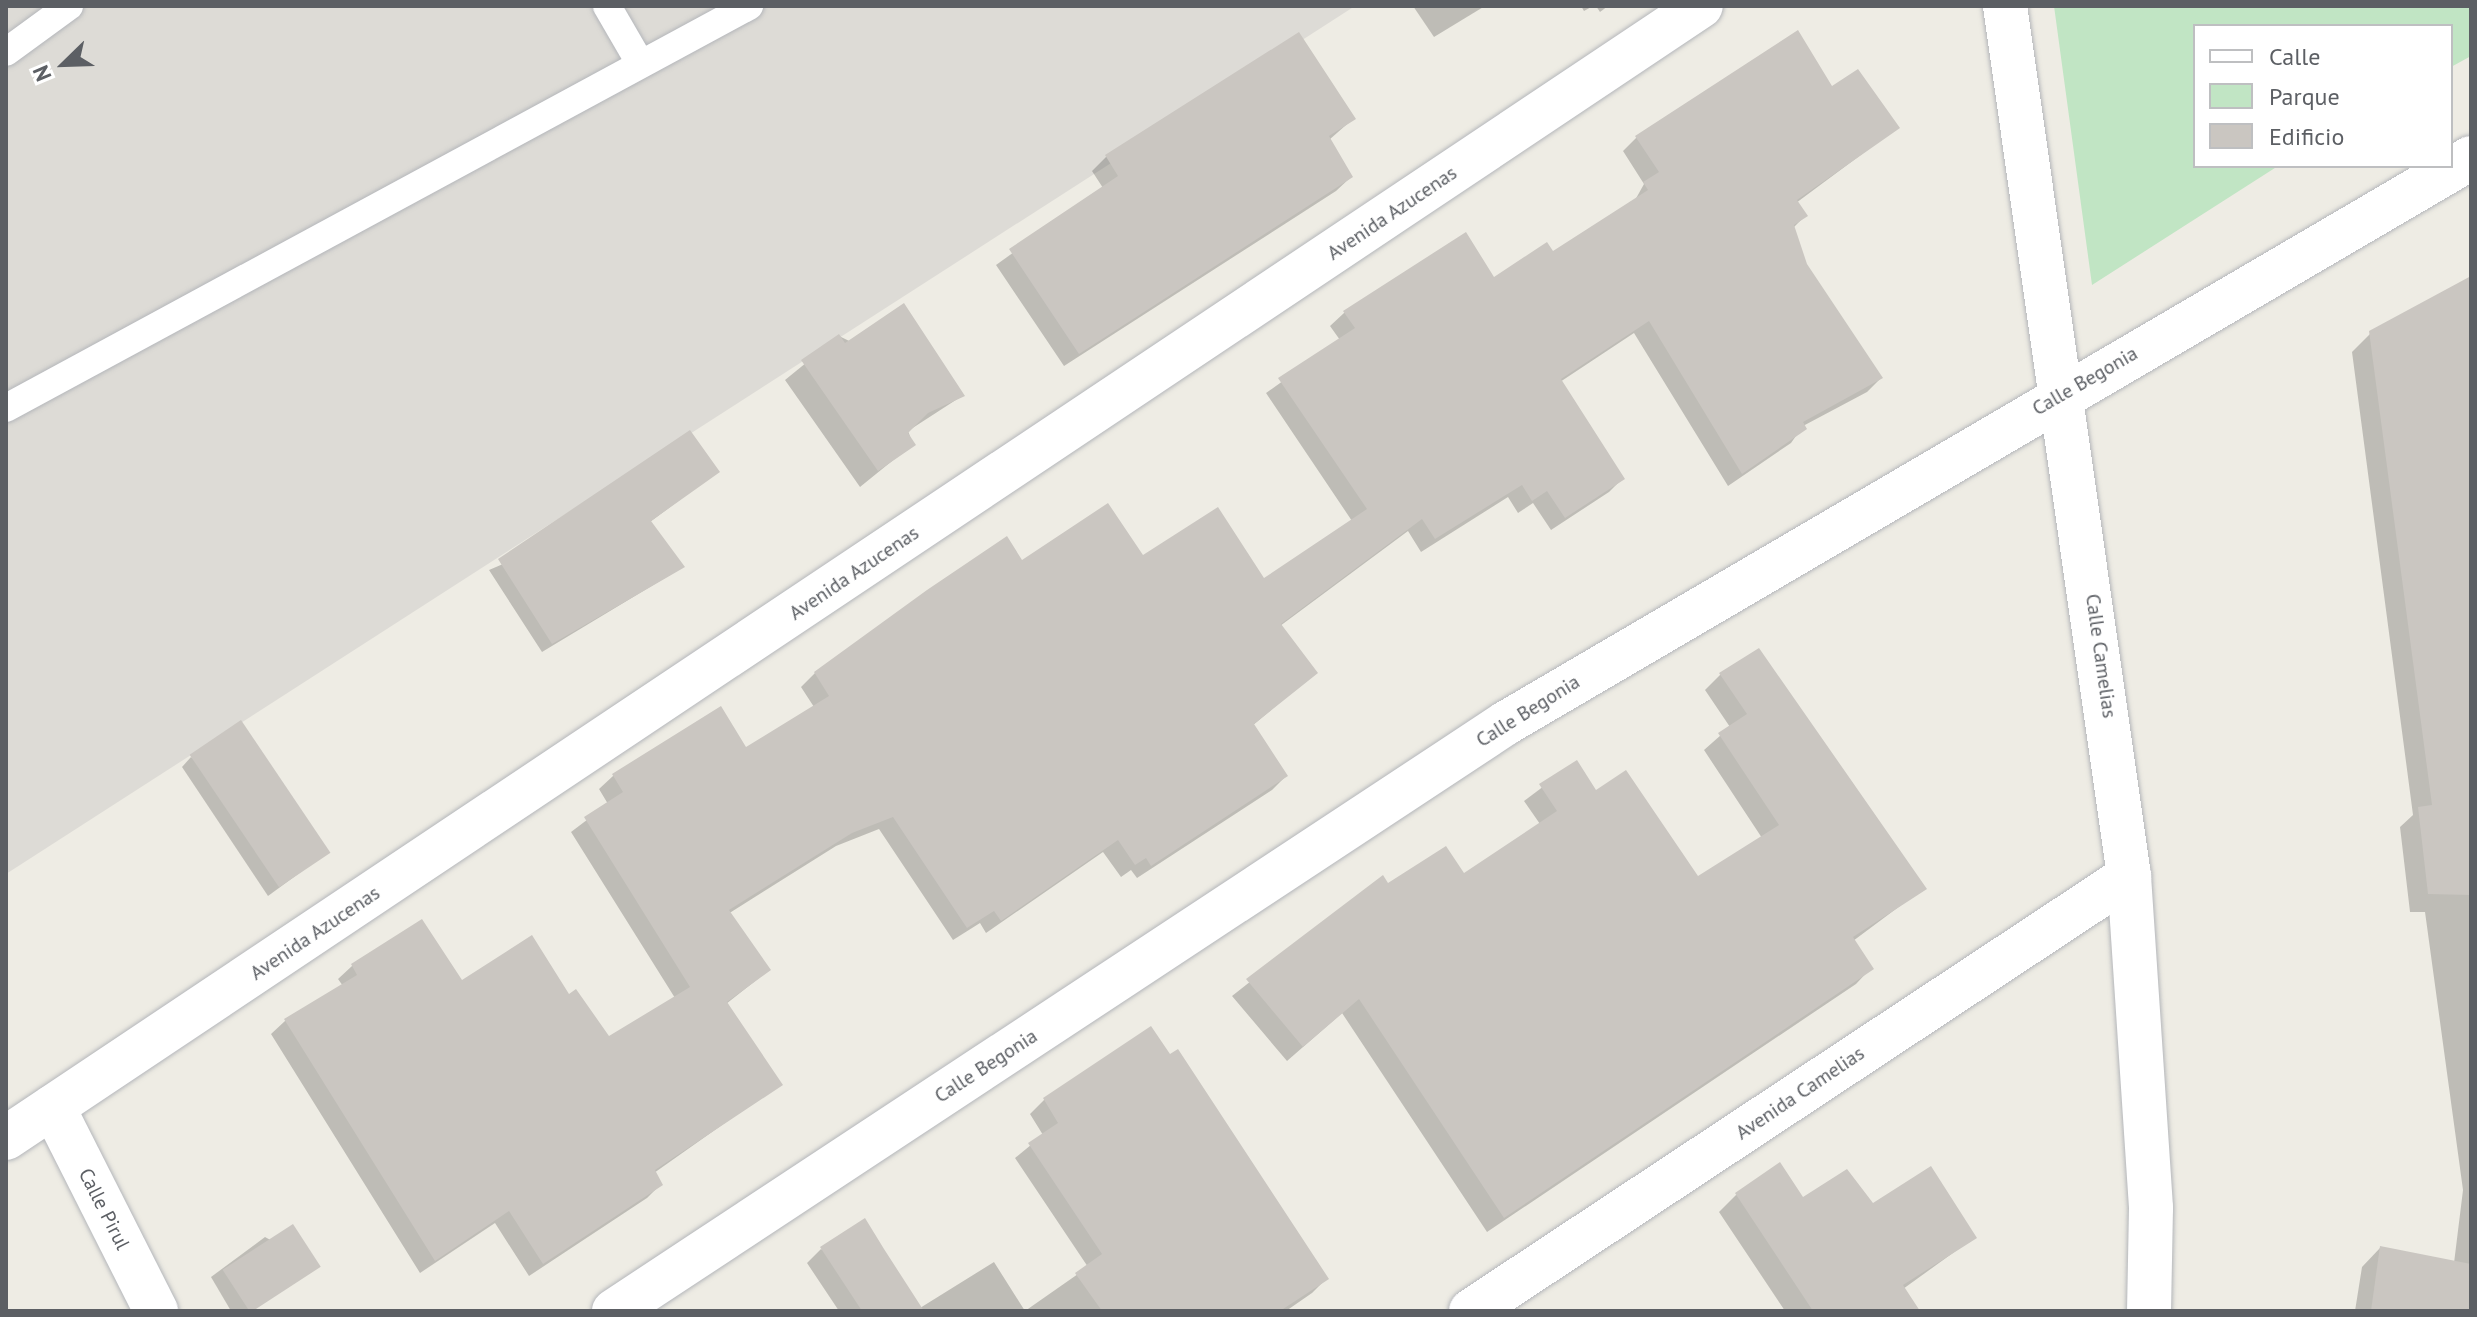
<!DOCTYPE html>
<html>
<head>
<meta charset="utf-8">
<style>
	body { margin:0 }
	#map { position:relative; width:2477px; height:1317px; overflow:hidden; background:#eeece4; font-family:"PT Sans",sans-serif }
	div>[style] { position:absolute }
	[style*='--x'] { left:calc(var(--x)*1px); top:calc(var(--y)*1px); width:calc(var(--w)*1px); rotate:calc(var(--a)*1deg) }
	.industrial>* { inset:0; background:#dddbd6 }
	.green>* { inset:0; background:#c1e5c4 }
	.shadow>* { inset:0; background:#0003 }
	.building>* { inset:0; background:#cac6c1; transform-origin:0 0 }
	.roads { filter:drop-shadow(0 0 2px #b4b6ba) drop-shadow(0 0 2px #b4b6ba) }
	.lane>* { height:28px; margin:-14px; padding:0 14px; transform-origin:14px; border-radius:14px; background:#fff }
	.street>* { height:44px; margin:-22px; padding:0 22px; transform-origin:22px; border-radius:22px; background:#fff }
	span { translate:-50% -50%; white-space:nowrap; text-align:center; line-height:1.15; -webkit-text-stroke:7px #fff; paint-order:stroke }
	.street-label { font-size:20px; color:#5c5f64 }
	.frame { position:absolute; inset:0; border:8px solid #5c5f64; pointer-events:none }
	.legend { position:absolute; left:2193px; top:24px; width:260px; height:144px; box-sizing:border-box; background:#fff; border:2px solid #bebfc1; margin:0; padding:10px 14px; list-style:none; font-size:24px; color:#5c5f64 }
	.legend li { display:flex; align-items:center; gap:16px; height:40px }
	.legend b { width:40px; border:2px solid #bebfc1 }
	.north { position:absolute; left:24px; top:24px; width:80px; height:80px; -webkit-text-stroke:6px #fff; paint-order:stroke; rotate:247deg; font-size:22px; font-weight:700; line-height:32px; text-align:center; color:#5c5f64 }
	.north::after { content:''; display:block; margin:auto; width:28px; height:36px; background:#5c5f64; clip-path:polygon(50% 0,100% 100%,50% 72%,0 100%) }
</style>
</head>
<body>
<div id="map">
	<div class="industrial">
		<div style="clip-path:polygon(6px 6px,1355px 6px,6px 874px)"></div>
	</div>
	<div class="green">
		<div style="clip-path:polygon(2054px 6px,2471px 6px,2471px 56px,2451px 67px,2451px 26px,2195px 26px,2195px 166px,2278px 166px,2092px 285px)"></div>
	</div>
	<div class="shadow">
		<div style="clip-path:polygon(1413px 6px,1485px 6px,1434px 37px)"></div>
		<div style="clip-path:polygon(1581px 6px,1593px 6px,1584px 11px)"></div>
		<div style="clip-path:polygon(1596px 6px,1608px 6px,1600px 12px)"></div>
		<div style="clip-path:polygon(1832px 89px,1897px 128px,1796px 203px,1805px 216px,1793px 228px,1805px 265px,1881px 378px,1867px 392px,1803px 426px,1791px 443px,1728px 486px,1634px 333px,1560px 382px,1623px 478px,1609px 492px,1551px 530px,1533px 503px,1518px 513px,1508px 497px,1421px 552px,1408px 531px,1280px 626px,1315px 673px,1252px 726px,1286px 776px,1272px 790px,1137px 878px,1131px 870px,1121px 877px,1103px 852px,986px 933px,980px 923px,953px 940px,879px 829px,836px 846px,728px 914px,769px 970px,726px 1004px,780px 1084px,654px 1173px,661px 1184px,647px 1198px,529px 1276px,495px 1223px,420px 1273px,271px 1034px,285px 1021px,343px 986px,338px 979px,352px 966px,421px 921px,461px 982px,568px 996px,608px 1039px,675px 998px,571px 832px,608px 804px,599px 789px,613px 776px,721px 709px,746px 750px,814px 707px,801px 687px,815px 673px,1021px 562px,1142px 558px,1264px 580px,1352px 521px,1266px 393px,1340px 340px,1330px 326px,1344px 313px,1465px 235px,1493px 280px,1552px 254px,1634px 202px,1644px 184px,1623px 151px,1637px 137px)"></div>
		<div style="clip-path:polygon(1354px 118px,1329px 140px,1351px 177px,1336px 191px,1064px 366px,996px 265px,1103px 188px,1092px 171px,1106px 157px)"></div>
		<div style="clip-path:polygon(2471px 280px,2471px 1311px,2355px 1311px,2362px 1267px,2380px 1248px,2454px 1263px,2463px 1190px,2425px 912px,2410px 912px,2400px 827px,2413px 815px,2352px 352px,2371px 333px)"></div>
		<div style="clip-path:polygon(839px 336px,962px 396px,908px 431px,913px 444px,860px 487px,785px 380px)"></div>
		<div style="clip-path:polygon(717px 472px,650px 522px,683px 567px,542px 652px,489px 570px)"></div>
		<div style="clip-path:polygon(1721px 674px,1924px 888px,1853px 941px,1871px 968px,1856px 984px,1487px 1232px,1342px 1013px,1287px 1061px,1232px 996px,1382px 878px,1388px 886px,1463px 876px,1540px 824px,1524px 801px,1576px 762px,1595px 792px,1698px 879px,1762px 838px,1704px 750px,1730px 727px,1705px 690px)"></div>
		<div style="clip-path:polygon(191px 757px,328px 852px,268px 896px,182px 767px)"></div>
		<div style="clip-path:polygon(1151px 1029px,1326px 1279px,1312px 1293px,1286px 1311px,839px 1311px,807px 1263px,821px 1249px,920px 1308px,994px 1262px,1025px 1311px,1088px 1267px,1015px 1158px,1043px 1135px,1030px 1114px,1044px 1100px)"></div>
		<div style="clip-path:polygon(1736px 1195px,1873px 1206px,1975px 1237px,1903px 1289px,1917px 1311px,1785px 1311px,1719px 1212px)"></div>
		<div style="clip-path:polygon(265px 1237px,319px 1267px,251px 1311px,231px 1311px,211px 1277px)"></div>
	</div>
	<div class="building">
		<div style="clip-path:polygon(1798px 30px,1832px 86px,1858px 69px,1900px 128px,1797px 200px,1808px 216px,1794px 225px,1807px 264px,1883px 378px,1803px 422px,1807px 429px,1742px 474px,1649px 321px,1561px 379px,1625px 479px,1565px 518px,1547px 491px,1532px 501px,1522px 485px,1435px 539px,1422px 519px,1281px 624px,1318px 673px,1254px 724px,1288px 776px,1151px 866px,1146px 858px,1135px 865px,1118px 840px,1001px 921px,994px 911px,967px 928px,893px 817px,852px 833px,729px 910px,771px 970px,727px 1002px,783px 1085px,655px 1170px,663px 1185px,543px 1264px,509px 1211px,435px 1261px,284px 1019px,357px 975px,351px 964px,422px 919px,462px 980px,532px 935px,569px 994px,576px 989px,609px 1036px,690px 987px,584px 817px,623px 792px,612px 774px,721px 706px,746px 747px,829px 696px,814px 672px,927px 590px,1007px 536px,1022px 560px,1108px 503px,1143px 555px,1218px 507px,1264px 578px,1367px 509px,1278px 378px,1355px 328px,1343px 311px,1466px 232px,1494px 277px,1547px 242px,1553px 251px,1648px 190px,1643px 182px,1659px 172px,1635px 136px)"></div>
		<div style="clip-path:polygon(1299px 32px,1356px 119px,1329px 136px,1353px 177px,1079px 354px,1009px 249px,1118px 176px,1105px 155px)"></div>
		<div style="clip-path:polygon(2471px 276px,2471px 895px,2428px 894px,2418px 807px,2432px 805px,2369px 331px)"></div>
		<div style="clip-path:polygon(904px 303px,965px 396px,928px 413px,908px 433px,916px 445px,878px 471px,801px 360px,839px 334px,845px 343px)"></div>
		<div style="clip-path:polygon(690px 430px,720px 472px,651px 521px,685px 567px,552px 644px,498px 559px)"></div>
		<div style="clip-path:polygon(1759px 648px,1927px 889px,1853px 937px,1874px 969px,1504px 1218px,1359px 999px,1303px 1047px,1246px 979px,1383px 875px,1388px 883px,1446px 846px,1464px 873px,1557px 811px,1539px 784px,1577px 760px,1596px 790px,1626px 770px,1698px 876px,1779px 825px,1718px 733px,1747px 714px,1719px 673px)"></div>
		<div style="left:241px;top:720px;width:160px;height:62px;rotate:56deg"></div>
		<div style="clip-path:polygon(1151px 1026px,1170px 1054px,1178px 1049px,1329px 1279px,1280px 1311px,1102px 1311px,1075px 1273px,1102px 1254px,1028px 1143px,1058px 1123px,1043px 1098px)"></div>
		<div style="clip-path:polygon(1780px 1162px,1803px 1197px,1847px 1169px,1873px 1203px,1931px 1166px,1977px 1238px,1903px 1285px,1920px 1311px,1813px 1311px,1735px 1193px)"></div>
		<div style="clip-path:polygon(865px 1218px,884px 1249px,924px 1311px,862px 1311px,820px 1247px)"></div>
		<div style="left:293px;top:1224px;width:51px;height:84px;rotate:57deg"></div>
		<div style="clip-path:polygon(2380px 1246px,2471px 1264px,2471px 1311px,2371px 1311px)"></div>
	</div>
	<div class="roads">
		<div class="lane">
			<div style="--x:607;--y:6;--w:66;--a:59.9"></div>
			<div style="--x:6;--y:52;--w:78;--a:-36.1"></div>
			<div style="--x:6;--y:408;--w:845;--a:-28.42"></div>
		</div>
		<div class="street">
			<div style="--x:2005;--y:6;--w:879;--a:81.89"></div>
			<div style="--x:2129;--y:876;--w:333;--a:86.2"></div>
			<div style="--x:2151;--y:1208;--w:103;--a:91.1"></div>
			<div style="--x:53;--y:1107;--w:229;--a:63.2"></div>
			<div style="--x:6;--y:1138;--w:2038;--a:-33.74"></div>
			<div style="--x:614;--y:1311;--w:1068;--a:-33.39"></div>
			<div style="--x:1506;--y:723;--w:1118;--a:-30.35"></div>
			<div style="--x:1471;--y:1311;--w:789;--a:-33.47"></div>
		</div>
	</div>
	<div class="street-label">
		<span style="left:1392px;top:213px;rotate:-34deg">Avenida Azucenas</span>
		<span style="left:2085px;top:381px;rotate:-30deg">Calle Begonia</span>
		<span style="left:854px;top:573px;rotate:-34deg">Avenida Azucenas</span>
		<span style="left:2101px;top:656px;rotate:82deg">Calle Camelias</span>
		<span style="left:1528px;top:711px;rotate:-32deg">Calle Begonia</span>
		<span style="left:315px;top:933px;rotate:-34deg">Avenida Azucenas</span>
		<span style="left:986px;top:1066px;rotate:-33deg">Calle Begonia</span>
		<span style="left:1800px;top:1093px;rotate:-34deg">Avenida Camelias</span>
		<span style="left:104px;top:1209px;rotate:63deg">Calle Pirul</span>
	</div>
	<div class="frame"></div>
	<ul class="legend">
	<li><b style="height:10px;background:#fff"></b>Calle</li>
	<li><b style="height:22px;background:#c1e5c4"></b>Parque</li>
	<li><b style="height:22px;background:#cac6c1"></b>Edificio</li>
	</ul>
	<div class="north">N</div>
</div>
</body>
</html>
